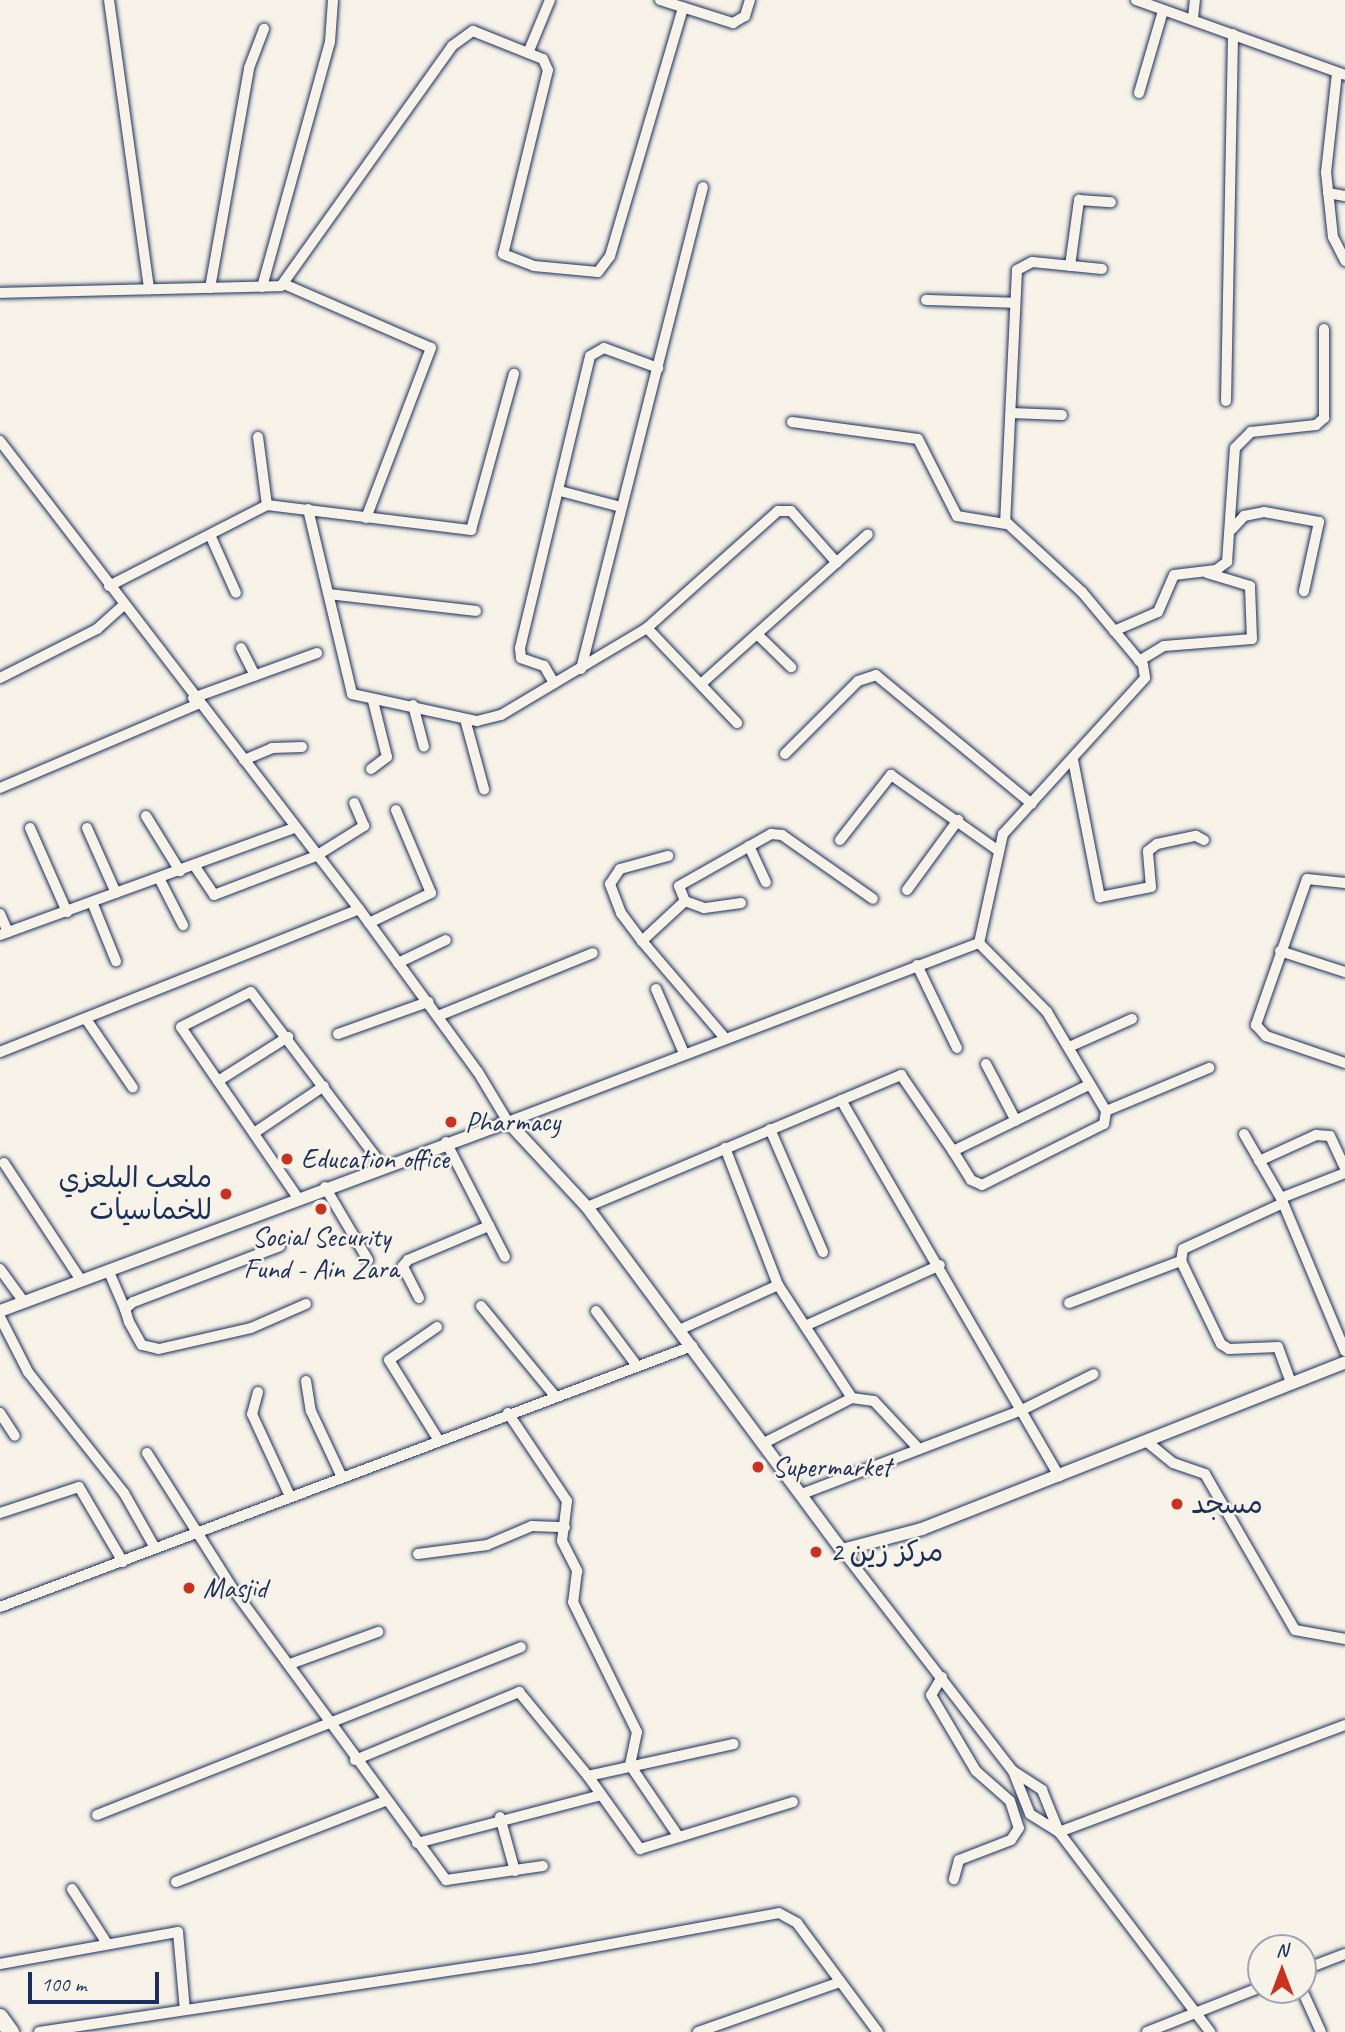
<!DOCTYPE html>
<html>
<head>
<meta charset="utf-8">
<style>
	body { margin:0 }
	#map { position:relative; width:1345px; height:2032px; overflow:hidden; background:#f7f3e8; font-family:Caveat,"Playpen Sans Arabic",sans-serif }
	div>[style] { position:absolute }
	[style*='--x'] { left:calc(var(--x)*1px); top:calc(var(--y)*1px); width:calc(var(--w)*1px); rotate:calc(var(--a)*1deg) }
	.roads { filter:drop-shadow(0 0 2px #1b2f5e) drop-shadow(0 0 2px #1b2f5e) }
	.minor>* { height:10px; margin:-5px; padding:0 5px; transform-origin:5px; border-radius:5px; background:#f7f3e8 }
	.tertiary>* { height:12px; margin:-6px; padding:0 6px; transform-origin:6px; border-radius:6px; background:#f7f3e8 }
	.primary>* { height:16px; margin:-8px; padding:0 8px; transform-origin:8px; border-radius:8px; background:#f7f3e8 }
	.dots>* { width:19px; height:19px; translate:-50% -50%; box-sizing:border-box; border:4px solid #f7f3e8; border-radius:50% }
	span { translate:-50% -50%; white-space:nowrap; text-align:center; line-height:1.15; -webkit-text-stroke:5px #f7f3e8; paint-order:stroke }
	.poi-label { font-size:28px; color:#1b2f5e }
	.left { translate:0 -50%; text-align:left }
	.right { translate:-100% -50%; text-align:right }
	.north { position:absolute; left:1247px; top:1934px; width:70px; height:70px; box-sizing:border-box; background:#f7f3e8; border:2px solid #9fa5b1; border-radius:50%; rotate:0deg; font-size:19px; font-weight:700; line-height:28px; text-align:center; color:#1b2f5e }
	.north::after { content:''; display:block; margin:auto; width:24px; height:32px; background:#c8321e; clip-path:polygon(50% 0,100% 100%,50% 72%,0 100%) }
	.scale { position:absolute; left:28px; top:1972px; width:131px; height:32px; box-sizing:border-box; border:4px solid #1b2f5e; border-top:0; padding-left:9px; font-size:21px; line-height:24px; white-space:nowrap; color:#1b2f5e; -webkit-text-stroke:5px #f7f3e8; paint-order:stroke }
</style>
</head>
<body>
<div id="map">
	<div class="roads">
		<div class="minor">
			<div style="--x:109;--y:0;--w:292;--a:82.1"></div>
			<div style="--x:660;--y:0;--w:77;--a:17.5"></div>
			<div style="--x:733;--y:23;--w:14;--a:-30"></div>
			<div style="--x:745;--y:16;--w:17;--a:-73"></div>
			<div style="--x:1136;--y:0;--w:222;--a:19.7"></div>
			<div style="--x:1193;--y:18;--w:18;--a:-84"></div>
			<div style="--x:528;--y:53;--w:57;--a:-67.5"></div>
			<div style="--x:1337;--y:73;--w:100;--a:96.3"></div>
			<div style="--x:1326;--y:172;--w:65;--a:83.9"></div>
			<div style="--x:1333;--y:237;--w:27;--a:63"></div>
			<div style="--x:1139;--y:93;--w:85;--a:-73.7"></div>
			<div style="--x:1328;--y:193;--w:17;--a:10"></div>
			<div style="--x:1070;--y:266;--w:67;--a:-82.2"></div>
			<div style="--x:1079;--y:200;--w:32;--a:4"></div>
			<div style="--x:1102;--y:269;--w:70;--a:-174.3"></div>
			<div style="--x:1032;--y:262;--w:17;--a:152"></div>
			<div style="--x:1017;--y:270;--w:251;--a:92.7"></div>
			<div style="--x:1005;--y:521;--w:105;--a:42.7"></div>
			<div style="--x:1082;--y:592;--w:95;--a:50.1"></div>
			<div style="--x:1143;--y:665;--w:13;--a:81"></div>
			<div style="--x:1145;--y:678;--w:211;--a:132.3"></div>
			<div style="--x:1003;--y:834;--w:112;--a:102.4"></div>
			<div style="--x:979;--y:943;--w:97;--a:45.4"></div>
			<div style="--x:1047;--y:1012;--w:115;--a:59.2"></div>
			<div style="--x:1106;--y:1111;--w:112;--a:-22.7"></div>
			<div style="--x:284;--y:284;--w:160;--a:23.5"></div>
			<div style="--x:431;--y:348;--w:182;--a:110.9"></div>
			<div style="--x:262;--y:287;--w:254;--a:-74.5"></div>
			<div style="--x:330;--y:42;--w:42;--a:-85.9"></div>
			<div style="--x:210;--y:288;--w:223;--a:-79.9"></div>
			<div style="--x:249;--y:68;--w:42;--a:-69"></div>
			<div style="--x:0;--y:293;--w:281;--a:-1.4"></div>
			<div style="--x:281;--y:286;--w:295;--a:-54.5"></div>
			<div style="--x:452;--y:46;--w:26;--a:-36"></div>
			<div style="--x:473;--y:31;--w:75;--a:21.8"></div>
			<div style="--x:543;--y:59;--w:12;--a:66"></div>
			<div style="--x:548;--y:70;--w:189;--a:103.7"></div>
			<div style="--x:503;--y:254;--w:33;--a:21"></div>
			<div style="--x:534;--y:266;--w:64;--a:5.4"></div>
			<div style="--x:598;--y:272;--w:20;--a:-53"></div>
			<div style="--x:610;--y:256;--w:259;--a:-73.6"></div>
			<div style="--x:926;--y:300;--w:89;--a:1.9"></div>
			<div style="--x:1226;--y:401;--w:367;--a:-88.9"></div>
			<div style="--x:1011;--y:413;--w:51;--a:2.2"></div>
			<div style="--x:792;--y:422;--w:127;--a:7.7"></div>
			<div style="--x:918;--y:439;--w:86;--a:63.1"></div>
			<div style="--x:957;--y:516;--w:50;--a:9.3"></div>
			<div style="--x:258;--y:437;--w:69;--a:82.5"></div>
			<div style="--x:0;--y:441;--w:590;--a:52.51"></div>
			<div style="--x:359;--y:909;--w:202;--a:53.9"></div>
			<div style="--x:478;--y:1072;--w:58;--a:59"></div>
			<div style="--x:508;--y:1122;--w:504;--a:-20.81"></div>
			<div style="--x:560;--y:491;--w:63;--a:14.7"></div>
			<div style="--x:308;--y:509;--w:190;--a:76.6"></div>
			<div style="--x:352;--y:694;--w:128;--a:12.2"></div>
			<div style="--x:477;--y:721;--w:25;--a:-14"></div>
			<div style="--x:501;--y:715;--w:170;--a:-30.8"></div>
			<div style="--x:647;--y:628;--w:176;--a:-41.8"></div>
			<div style="--x:778;--y:511;--w:13;--a:0"></div>
			<div style="--x:791;--y:511;--w:69;--a:48.5"></div>
			<div style="--x:1232;--y:529;--w:18;--a:-47"></div>
			<div style="--x:1244;--y:516;--w:20;--a:-11"></div>
			<div style="--x:1264;--y:512;--w:56;--a:10.3"></div>
			<div style="--x:1319;--y:522;--w:71;--a:102.3"></div>
			<div style="--x:211;--y:537;--w:61;--a:65.9"></div>
			<div style="--x:109;--y:586;--w:178;--a:-27.1"></div>
			<div style="--x:267;--y:505;--w:206;--a:7"></div>
			<div style="--x:471;--y:530;--w:162;--a:-74.6"></div>
			<div style="--x:329;--y:594;--w:148;--a:6.6"></div>
			<div style="--x:647;--y:628;--w:131;--a:46.5"></div>
			<div style="--x:1114;--y:631;--w:48;--a:-23.4"></div>
			<div style="--x:1158;--y:612;--w:40;--a:-66.6"></div>
			<div style="--x:1174;--y:575;--w:42;--a:-6.8"></div>
			<div style="--x:1216;--y:570;--w:14;--a:-36"></div>
			<div style="--x:1227;--y:562;--w:114;--a:-86"></div>
			<div style="--x:1235;--y:448;--w:23;--a:-45"></div>
			<div style="--x:1251;--y:432;--w:65;--a:-6.1"></div>
			<div style="--x:1316;--y:425;--w:11;--a:-41"></div>
			<div style="--x:1324;--y:418;--w:89;--a:-90"></div>
			<div style="--x:759;--y:636;--w:45;--a:44.1"></div>
			<div style="--x:241;--y:648;--w:31;--a:63"></div>
			<div style="--x:1139;--y:661;--w:29;--a:-31"></div>
			<div style="--x:1164;--y:646;--w:88;--a:-4.5"></div>
			<div style="--x:1252;--y:639;--w:53;--a:-92.2"></div>
			<div style="--x:1250;--y:586;--w:45;--a:-163.2"></div>
			<div style="--x:581;--y:669;--w:497;--a:-75.8"></div>
			<div style="--x:0;--y:678;--w:109;--a:-26.8"></div>
			<div style="--x:97;--y:629;--w:36;--a:-42"></div>
			<div style="--x:554;--y:683;--w:20;--a:-120"></div>
			<div style="--x:544;--y:666;--w:24;--a:-161"></div>
			<div style="--x:521;--y:658;--w:10;--a:-96"></div>
			<div style="--x:520;--y:648;--w:300;--a:-76.5"></div>
			<div style="--x:590;--y:356;--w:16;--a:-30"></div>
			<div style="--x:604;--y:348;--w:58;--a:20.3"></div>
			<div style="--x:701;--y:684;--w:224;--a:-41.9"></div>
			<div style="--x:193;--y:698;--w:132;--a:-19.9"></div>
			<div style="--x:413;--y:705;--w:43;--a:75.3"></div>
			<div style="--x:465;--y:719;--w:73;--a:74.8"></div>
			<div style="--x:785;--y:754;--w:103;--a:-45"></div>
			<div style="--x:858;--y:681;--w:19;--a:-18"></div>
			<div style="--x:876;--y:675;--w:202;--a:39.6"></div>
			<div style="--x:244;--y:760;--w:30;--a:-23"></div>
			<div style="--x:272;--y:748;--w:30;--a:-2"></div>
			<div style="--x:1073;--y:760;--w:140;--a:78.9"></div>
			<div style="--x:1100;--y:897;--w:52;--a:-11.1"></div>
			<div style="--x:1151;--y:887;--w:36;--a:-95"></div>
			<div style="--x:1148;--y:851;--w:11;--a:-38"></div>
			<div style="--x:1157;--y:844;--w:40;--a:-12"></div>
			<div style="--x:1196;--y:836;--w:9;--a:27"></div>
			<div style="--x:371;--y:769;--w:20;--a:-37"></div>
			<div style="--x:387;--y:757;--w:58;--a:-104"></div>
			<div style="--x:0;--y:788;--w:215;--a:-23"></div>
			<div style="--x:146;--y:816;--w:65;--a:58.3"></div>
			<div style="--x:30;--y:828;--w:92;--a:66.2"></div>
			<div style="--x:87;--y:828;--w:71;--a:66"></div>
			<div style="--x:840;--y:840;--w:83;--a:-51.9"></div>
			<div style="--x:891;--y:775;--w:128;--a:35.2"></div>
			<div style="--x:749;--y:846;--w:40;--a:65"></div>
			<div style="--x:194;--y:865;--w:36;--a:56"></div>
			<div style="--x:214;--y:895;--w:109;--a:-20.9"></div>
			<div style="--x:316;--y:856;--w:57;--a:-32"></div>
			<div style="--x:364;--y:826;--w:25;--a:-113"></div>
			<div style="--x:159;--y:878;--w:53;--a:62.9"></div>
			<div style="--x:1345;--y:883;--w:38;--a:-174"></div>
			<div style="--x:1307;--y:879;--w:155;--a:109.3"></div>
			<div style="--x:1256;--y:1025;--w:15;--a:48"></div>
			<div style="--x:1266;--y:1036;--w:83;--a:18.9"></div>
			<div style="--x:907;--y:890;--w:87;--a:-53.9"></div>
			<div style="--x:685;--y:901;--w:59;--a:137.1"></div>
			<div style="--x:642;--y:941;--w:125;--a:49.5"></div>
			<div style="--x:92;--y:902;--w:64;--a:67.9"></div>
			<div style="--x:741;--y:903;--w:37;--a:172"></div>
			<div style="--x:704;--y:908;--w:20;--a:-160"></div>
			<div style="--x:685;--y:901;--w:16;--a:-112"></div>
			<div style="--x:679;--y:886;--w:106;--a:-29.5"></div>
			<div style="--x:771;--y:834;--w:11;--a:5"></div>
			<div style="--x:782;--y:835;--w:111;--a:35.1"></div>
			<div style="--x:0;--y:914;--w:20;--a:66"></div>
			<div style="--x:369;--y:923;--w:69;--a:-25.8"></div>
			<div style="--x:431;--y:893;--w:90;--a:-112.9"></div>
			<div style="--x:0;--y:935;--w:313;--a:-20"></div>
			<div style="--x:642;--y:941;--w:35;--a:-127"></div>
			<div style="--x:621;--y:913;--w:31;--a:-111"></div>
			<div style="--x:610;--y:884;--w:18;--a:-56"></div>
			<div style="--x:620;--y:869;--w:50;--a:-15.2"></div>
			<div style="--x:1280;--y:951;--w:68;--a:17.9"></div>
			<div style="--x:398;--y:963;--w:53;--a:-25.6"></div>
			<div style="--x:917;--y:965;--w:92;--a:64.3"></div>
			<div style="--x:656;--y:989;--w:70;--a:66.4"></div>
			<div style="--x:438;--y:1016;--w:167;--a:-22.1"></div>
			<div style="--x:86;--y:1019;--w:83;--a:55.7"></div>
			<div style="--x:338;--y:1034;--w:96;--a:-19.6"></div>
			<div style="--x:1069;--y:1047;--w:69;--a:-24"></div>
			<div style="--x:0;--y:1052;--w:386;--a:-21.7"></div>
			<div style="--x:986;--y:1064;--w:64;--a:62.2"></div>
			<div style="--x:218;--y:1081;--w:83;--a:-32.2"></div>
			<div style="--x:841;--y:1100;--w:435;--a:59.9"></div>
			<div style="--x:770;--y:1129;--w:134;--a:66.7"></div>
			<div style="--x:254;--y:1133;--w:84;--a:-33.9"></div>
			<div style="--x:1244;--y:1134;--w:74;--a:60"></div>
			<div style="--x:1281;--y:1198;--w:166;--a:67.3"></div>
			<div style="--x:446;--y:1142;--w:129;--a:62.8"></div>
			<div style="--x:953;--y:1151;--w:34;--a:58"></div>
			<div style="--x:971;--y:1180;--w:12;--a:24"></div>
			<div style="--x:982;--y:1185;--w:136;--a:-26.6"></div>
			<div style="--x:1104;--y:1124;--w:13;--a:-81"></div>
			<div style="--x:1259;--y:1161;--w:63;--a:-24.5"></div>
			<div style="--x:1316;--y:1135;--w:14;--a:4"></div>
			<div style="--x:1330;--y:1136;--w:35;--a:65"></div>
			<div style="--x:4;--y:1163;--w:140;--a:56.7"></div>
			<div style="--x:325;--y:1187;--w:85;--a:59.5"></div>
			<div style="--x:298;--y:1198;--w:207;--a:-124.4"></div>
			<div style="--x:181;--y:1027;--w:78;--a:-26.6"></div>
			<div style="--x:251;--y:992;--w:216;--a:52.9"></div>
			<div style="--x:1281;--y:1198;--w:69;--a:-21.3"></div>
			<div style="--x:1281;--y:1204;--w:108;--a:155.3"></div>
			<div style="--x:1183;--y:1249;--w:12;--a:99"></div>
			<div style="--x:1181;--y:1261;--w:92;--a:64.3"></div>
			<div style="--x:1221;--y:1344;--w:9;--a:32"></div>
			<div style="--x:1229;--y:1349;--w:49;--a:-2.3"></div>
			<div style="--x:1278;--y:1347;--w:38;--a:70"></div>
			<div style="--x:587;--y:1207;--w:341;--a:-22.8"></div>
			<div style="--x:901;--y:1075;--w:92;--a:55.6"></div>
			<div style="--x:953;--y:1151;--w:151;--a:-25.9"></div>
			<div style="--x:280;--y:1246;--w:157;--a:159.1"></div>
			<div style="--x:133;--y:1302;--w:11;--a:139"></div>
			<div style="--x:125;--y:1309;--w:14;--a:73"></div>
			<div style="--x:129;--y:1322;--w:26;--a:61"></div>
			<div style="--x:142;--y:1345;--w:17;--a:13"></div>
			<div style="--x:159;--y:1349;--w:94;--a:-12.9"></div>
			<div style="--x:251;--y:1328;--w:60;--a:-23.6"></div>
			<div style="--x:0;--y:1269;--w:41;--a:54"></div>
			<div style="--x:109;--y:1272;--w:40;--a:66.6"></div>
			<div style="--x:419;--y:1298;--w:36;--a:-117"></div>
			<div style="--x:403;--y:1266;--w:8;--a:-50"></div>
			<div style="--x:408;--y:1260;--w:88;--a:-22.8"></div>
			<div style="--x:1069;--y:1303;--w:120;--a:-20.6"></div>
			<div style="--x:481;--y:1306;--w:117;--a:50.6"></div>
			<div style="--x:596;--y:1311;--w:69;--a:53.3"></div>
			<div style="--x:0;--y:1317;--w:62;--a:63"></div>
			<div style="--x:28;--y:1372;--w:154;--a:51.6"></div>
			<div style="--x:124;--y:1493;--w:63;--a:60.6"></div>
			<div style="--x:805;--y:1326;--w:148;--a:-24.3"></div>
			<div style="--x:437;--y:1327;--w:58;--a:145.5"></div>
			<div style="--x:389;--y:1360;--w:93;--a:58.2"></div>
			<div style="--x:679;--y:1330;--w:109;--a:-24.4"></div>
			<div style="--x:778;--y:1285;--w:147;--a:-111.1"></div>
			<div style="--x:306;--y:1381;--w:30;--a:81"></div>
			<div style="--x:311;--y:1411;--w:71;--a:64.9"></div>
			<div style="--x:258;--y:1392;--w:23;--a:105"></div>
			<div style="--x:252;--y:1414;--w:88;--a:65.2"></div>
			<div style="--x:852;--y:1398;--w:22;--a:8"></div>
			<div style="--x:874;--y:1401;--w:64;--a:46.9"></div>
			<div style="--x:0;--y:1413;--w:27;--a:57"></div>
			<div style="--x:508;--y:1413;--w:106;--a:56.2"></div>
			<div style="--x:567;--y:1501;--w:40;--a:97.1"></div>
			<div style="--x:562;--y:1541;--w:34;--a:63"></div>
			<div style="--x:577;--y:1571;--w:31;--a:97"></div>
			<div style="--x:573;--y:1602;--w:145;--a:63.8"></div>
			<div style="--x:637;--y:1732;--w:34;--a:102"></div>
			<div style="--x:1146;--y:1441;--w:35;--a:39"></div>
			<div style="--x:1173;--y:1463;--w:34;--a:19"></div>
			<div style="--x:1205;--y:1474;--w:180;--a:60"></div>
			<div style="--x:1295;--y:1630;--w:51;--a:10.2"></div>
			<div style="--x:764;--y:1443;--w:99;--a:-27.1"></div>
			<div style="--x:852;--y:1398;--w:135;--a:-123.2"></div>
			<div style="--x:147;--y:1453;--w:161;--a:57.7"></div>
			<div style="--x:233;--y:1589;--w:361;--a:53.8"></div>
			<div style="--x:446;--y:1880;--w:98;--a:-8.2"></div>
			<div style="--x:802;--y:1494;--w:235;--a:-20.9"></div>
			<div style="--x:1022;--y:1410;--w:80;--a:-26.6"></div>
			<div style="--x:0;--y:1513;--w:83;--a:-18.2"></div>
			<div style="--x:79;--y:1487;--w:87;--a:59.6"></div>
			<div style="--x:842;--y:1550;--w:279;--a:52.3"></div>
			<div style="--x:1013;--y:1771;--w:46;--a:68.4"></div>
			<div style="--x:1030;--y:1814;--w:34;--a:32"></div>
			<div style="--x:1059;--y:1832;--w:251;--a:52.9"></div>
			<div style="--x:418;--y:1554;--w:70;--a:-7.4"></div>
			<div style="--x:487;--y:1545;--w:49;--a:-22.9"></div>
			<div style="--x:532;--y:1526;--w:33;--a:2"></div>
			<div style="--x:0;--y:1607;--w:740;--a:-20.66"></div>
			<div style="--x:290;--y:1664;--w:94;--a:-20"></div>
			<div style="--x:942;--y:1677;--w:21;--a:121"></div>
			<div style="--x:931;--y:1695;--w:88;--a:59.4"></div>
			<div style="--x:976;--y:1771;--w:45;--a:41.4"></div>
			<div style="--x:1010;--y:1801;--w:28;--a:72"></div>
			<div style="--x:1019;--y:1828;--w:14;--a:124"></div>
			<div style="--x:1011;--y:1840;--w:56;--a:159"></div>
			<div style="--x:959;--y:1860;--w:20;--a:105"></div>
			<div style="--x:355;--y:1760;--w:178;--a:-22.5"></div>
			<div style="--x:519;--y:1692;--w:109;--a:50.6"></div>
			<div style="--x:588;--y:1776;--w:149;--a:-12.4"></div>
			<div style="--x:630;--y:1765;--w:87;--a:55.8"></div>
			<div style="--x:1013;--y:1771;--w:35;--a:33"></div>
			<div style="--x:1042;--y:1790;--w:45;--a:68"></div>
			<div style="--x:588;--y:1776;--w:90;--a:54.5"></div>
			<div style="--x:640;--y:1849;--w:160;--a:-17.1"></div>
			<div style="--x:97;--y:1815;--w:456;--a:-21.6"></div>
			<div style="--x:500;--y:1817;--w:56;--a:74.5"></div>
			<div style="--x:1059;--y:1832;--w:305;--a:-20.5"></div>
			<div style="--x:417;--y:1843;--w:190;--a:-14.6"></div>
			<div style="--x:176;--y:1882;--w:224;--a:-21.2"></div>
			<div style="--x:72;--y:1889;--w:63;--a:57.3"></div>
			<div style="--x:0;--y:1964;--w:181;--a:-10.2"></div>
			<div style="--x:178;--y:1932;--w:78;--a:84.9"></div>
			<div style="--x:1303;--y:1970;--w:45;--a:-20.9"></div>
			<div style="--x:1302;--y:1990;--w:46;--a:65.7"></div>
			<div style="--x:39;--y:2032;--w:495;--a:-8.5"></div>
			<div style="--x:529;--y:1959;--w:254;--a:-10.4"></div>
			<div style="--x:779;--y:1913;--w:21;--a:29"></div>
			<div style="--x:797;--y:1923;--w:136;--a:53.4"></div>
			<div style="--x:698;--y:2032;--w:151;--a:-19.4"></div>
			<div style="--x:1147;--y:2032;--w:123;--a:-21.5"></div>
		</div>
		<div class="tertiary">
			<div style="--x:0;--y:1311;--w:542;--a:-20.41"></div>
			<div style="--x:508;--y:1122;--w:116;--a:47.1"></div>
			<div style="--x:587;--y:1207;--w:427;--a:53.4"></div>
			<div style="--x:842;--y:1550;--w:83;--a:-14.7"></div>
			<div style="--x:922;--y:1529;--w:455;--a:-21.5"></div>
		</div>
		<div class="primary">
			<div style="--x:0;--y:2017;--w:19;--a:54"></div>
		</div>
	</div>
	<div class="dots">
		<div style="left:451px;top:1122px;background:#c8321e"></div>
		<div style="left:287px;top:1159px;background:#c8321e"></div>
		<div style="left:226px;top:1194px;background:#c8321e"></div>
		<div style="left:321px;top:1209px;background:#c8321e"></div>
		<div style="left:758px;top:1467px;background:#c8321e"></div>
		<div style="left:1177px;top:1504px;background:#c8321e"></div>
		<div style="left:816px;top:1552px;background:#c8321e"></div>
		<div style="left:189px;top:1588px;background:#c8321e"></div>
	</div>
	<div class="poi-label">
		<span class="left" style="left:465px;top:1122px">Pharmacy</span>
		<span class="left" style="left:301px;top:1159px">Education office</span>
		<span class="right" style="left:212px;top:1194px">ملعب البلعزي<br>للخماسيات</span>
		<span style="left:321px;top:1253px">Social Security<br>Fund - Ain Zara</span>
		<span class="left" style="left:772px;top:1467px">Supermarket</span>
		<span class="left" style="left:1191px;top:1504px">مسجد</span>
		<span class="left" style="left:830px;top:1552px">مركز زين 2</span>
		<span class="left" style="left:203px;top:1588px">Masjid</span>
	</div>
	<div class="north">N</div>
	<div class="scale">100 m</div>
</div>
</body>
</html>
